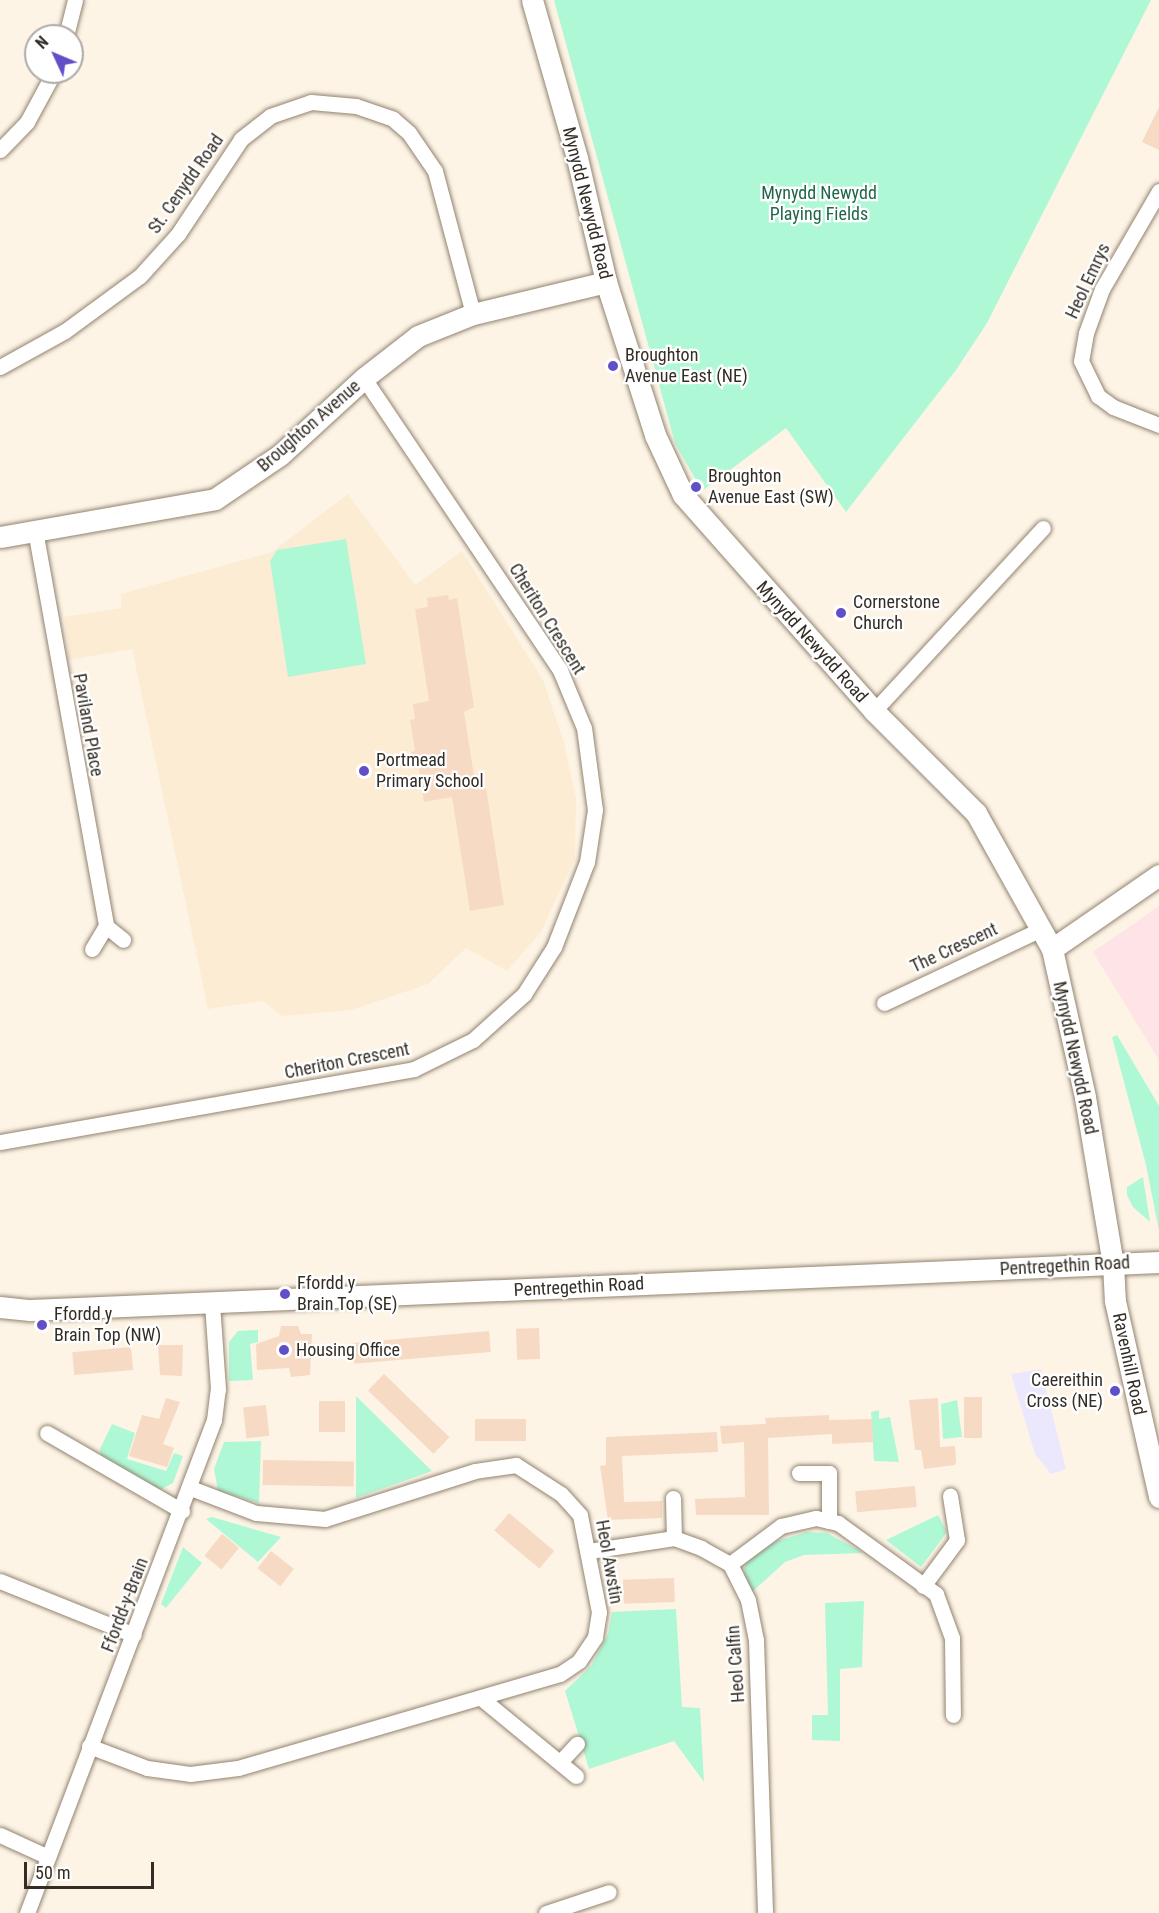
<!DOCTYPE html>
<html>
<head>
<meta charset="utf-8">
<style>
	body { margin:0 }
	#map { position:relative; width:1159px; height:1913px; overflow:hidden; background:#fdf4e6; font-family:"Roboto Condensed",sans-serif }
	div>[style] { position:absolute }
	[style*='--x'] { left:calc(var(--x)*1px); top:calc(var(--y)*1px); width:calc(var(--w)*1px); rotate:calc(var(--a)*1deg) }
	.commercial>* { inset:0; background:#fee3e7 }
	.industrial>* { inset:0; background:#ebe8fe }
	.built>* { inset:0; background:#fcecd4 }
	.green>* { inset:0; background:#aff8d6 }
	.building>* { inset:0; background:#f6dac4; transform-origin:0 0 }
	.roads { filter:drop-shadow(0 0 2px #92836f) drop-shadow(0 0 2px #92836f) }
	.street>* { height:15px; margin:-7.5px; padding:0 7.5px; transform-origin:7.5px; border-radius:7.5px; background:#fff }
	.secondary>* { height:21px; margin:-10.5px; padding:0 10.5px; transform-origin:10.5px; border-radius:10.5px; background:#fff }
	.dots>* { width:16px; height:16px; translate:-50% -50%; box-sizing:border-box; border:3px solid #fff; border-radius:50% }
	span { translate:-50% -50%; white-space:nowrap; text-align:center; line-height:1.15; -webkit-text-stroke:4.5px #fff; paint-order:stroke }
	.street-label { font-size:18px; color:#332d25 }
	.park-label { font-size:18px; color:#21664b }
	.poi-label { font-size:18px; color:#332d25 }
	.left { translate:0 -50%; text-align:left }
	.right { translate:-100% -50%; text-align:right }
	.north { position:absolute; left:24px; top:24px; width:60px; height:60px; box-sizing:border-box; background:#fff; border:2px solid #adaba8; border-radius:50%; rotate:314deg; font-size:16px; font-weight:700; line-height:24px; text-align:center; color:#332d25 }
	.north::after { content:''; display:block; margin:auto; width:21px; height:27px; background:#604fc7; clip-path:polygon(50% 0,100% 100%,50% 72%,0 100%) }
	.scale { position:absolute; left:24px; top:1862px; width:130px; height:27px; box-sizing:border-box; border:3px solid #332d25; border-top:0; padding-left:8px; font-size:18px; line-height:21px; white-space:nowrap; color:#332d25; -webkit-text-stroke:4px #fff; paint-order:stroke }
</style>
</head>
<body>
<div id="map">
	<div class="commercial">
		<div style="clip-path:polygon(1159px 906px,1159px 1060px,1093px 952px)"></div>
	</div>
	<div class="industrial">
		<div style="clip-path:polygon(1041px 1369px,1066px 1469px,1051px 1474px,1035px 1454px,1011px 1374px)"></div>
	</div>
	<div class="built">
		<div style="clip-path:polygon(348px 494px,415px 585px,462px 551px,543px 680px,564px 743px,576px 798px,575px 858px,541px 932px,507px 971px,466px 948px,428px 984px,351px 1010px,282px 1016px,263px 1001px,208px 1009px,132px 649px,69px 660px,64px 617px,121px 608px,121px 594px,272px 552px)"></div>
	</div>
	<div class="green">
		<div style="clip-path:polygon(554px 0,1151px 0,987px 323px,956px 370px,846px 512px,786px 428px,702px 491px,675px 443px)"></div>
		<div style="clip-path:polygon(346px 539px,366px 664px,288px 677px,270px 561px,277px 550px)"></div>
		<div style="clip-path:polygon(1117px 1035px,1159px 1106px,1159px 1231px,1146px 1165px,1112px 1037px)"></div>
		<div style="clip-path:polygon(1143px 1177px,1150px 1222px,1133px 1207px,1127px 1195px,1127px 1187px)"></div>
		<div style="clip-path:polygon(258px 1330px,258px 1342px,250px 1344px,253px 1380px,229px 1381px,229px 1342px,238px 1331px)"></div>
		<div style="clip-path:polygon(356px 1396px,432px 1471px,356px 1498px)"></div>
		<div style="clip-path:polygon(957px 1400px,962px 1437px,943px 1439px,941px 1404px)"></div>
		<div style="clip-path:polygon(879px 1410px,879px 1419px,890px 1417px,899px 1462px,874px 1461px,871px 1412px)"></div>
		<div style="clip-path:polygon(112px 1424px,135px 1433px,127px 1459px,166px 1471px,174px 1453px,183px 1456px,173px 1483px,156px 1492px,101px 1459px,100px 1449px)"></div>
		<div style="clip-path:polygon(261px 1441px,259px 1503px,218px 1491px,214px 1469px,224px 1442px)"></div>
		<div style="clip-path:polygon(938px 1515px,947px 1532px,921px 1567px,886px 1540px)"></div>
		<div style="clip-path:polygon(212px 1517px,281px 1537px,258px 1562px,206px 1519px)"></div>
		<div style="clip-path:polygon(807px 1532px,827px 1533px,864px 1553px,804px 1555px,785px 1562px,752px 1592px,744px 1576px,745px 1563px,774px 1542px)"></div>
		<div style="clip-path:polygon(183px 1547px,202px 1563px,166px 1608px,161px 1604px)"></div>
		<div style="clip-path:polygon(864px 1601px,862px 1667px,840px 1669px,840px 1741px,812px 1740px,812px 1715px,828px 1715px,825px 1603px)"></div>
		<div style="clip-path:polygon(676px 1609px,682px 1707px,700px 1708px,704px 1782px,674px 1741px,589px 1769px,565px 1691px,591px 1666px,608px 1634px,612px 1612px)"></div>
	</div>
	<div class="building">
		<div style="clip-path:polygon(1159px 107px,1159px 150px,1142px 142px)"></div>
		<div style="clip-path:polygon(448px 595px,449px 600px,457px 598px,474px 707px,464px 712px,476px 789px,486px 788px,504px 905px,470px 911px,452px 797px,424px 802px,419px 768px,414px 769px,411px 752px,415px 751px,410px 720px,415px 719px,413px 704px,429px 701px,415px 609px,428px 607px,427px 598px)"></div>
		<div style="clip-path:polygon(281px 1326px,298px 1326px,301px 1334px,312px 1334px,310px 1375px,291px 1377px,289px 1368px,257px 1370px,256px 1344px,279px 1336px)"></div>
		<div style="left:539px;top:1328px;width:31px;height:23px;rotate:88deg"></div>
		<div style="left:489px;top:1331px;width:21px;height:137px;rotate:85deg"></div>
		<div style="clip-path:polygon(158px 1345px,183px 1345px,182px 1376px,160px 1375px)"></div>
		<div style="left:131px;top:1347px;width:23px;height:59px;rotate:85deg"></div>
		<div style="left:384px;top:1374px;width:91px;height:23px;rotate:44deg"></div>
		<div style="left:964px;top:1397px;width:18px;height:41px"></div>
		<div style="clip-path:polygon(166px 1398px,180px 1402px,163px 1444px,174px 1448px,167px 1467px,129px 1456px,142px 1415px,159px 1419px)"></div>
		<div style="clip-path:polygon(938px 1398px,940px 1447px,955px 1446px,956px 1461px,955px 1465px,924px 1469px,921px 1450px,915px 1450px,909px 1400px)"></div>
		<div style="left:345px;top:1401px;width:31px;height:26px;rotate:90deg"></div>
		<div style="left:266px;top:1405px;width:31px;height:23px;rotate:84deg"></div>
		<div style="clip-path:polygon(829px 1415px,829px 1420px,872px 1419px,873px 1442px,832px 1444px,832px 1434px,768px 1438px,769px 1515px,696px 1515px,695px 1499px,745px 1497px,744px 1442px,722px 1444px,720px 1426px,766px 1424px,765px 1418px)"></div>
		<div style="left:526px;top:1419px;width:22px;height:51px;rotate:90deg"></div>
		<div style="clip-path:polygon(717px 1432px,718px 1452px,622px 1456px,624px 1502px,662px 1501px,662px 1518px,608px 1520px,600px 1466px,606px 1465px,606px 1437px)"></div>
		<div style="left:263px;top:1460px;width:91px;height:25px;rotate:1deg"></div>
		<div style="left:915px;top:1486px;width:21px;height:60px;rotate:85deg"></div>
		<div style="left:509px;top:1513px;width:59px;height:23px;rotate:40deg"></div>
		<div style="left:222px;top:1534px;width:22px;height:28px;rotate:39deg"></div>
		<div style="left:271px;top:1551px;width:29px;height:22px;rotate:38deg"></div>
		<div style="left:674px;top:1578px;width:24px;height:51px;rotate:88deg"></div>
	</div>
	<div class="roads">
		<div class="street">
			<div style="--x:66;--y:36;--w:37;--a:-76"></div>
			<div style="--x:0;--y:150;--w:39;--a:-46"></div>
			<div style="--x:27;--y:122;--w:57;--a:-61.6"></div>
			<div style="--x:1159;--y:191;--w:113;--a:120.2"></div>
			<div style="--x:1102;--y:289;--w:47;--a:110"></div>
			<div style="--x:1086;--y:333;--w:28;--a:100"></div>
			<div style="--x:1081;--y:361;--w:39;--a:64"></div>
			<div style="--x:1098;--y:396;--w:19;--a:36"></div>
			<div style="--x:1113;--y:407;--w:49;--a:21.4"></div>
			<div style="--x:0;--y:367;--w:74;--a:-29"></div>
			<div style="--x:65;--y:331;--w:93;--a:-36.3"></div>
			<div style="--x:140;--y:276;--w:57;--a:-47.9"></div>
			<div style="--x:178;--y:234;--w:114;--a:-56.4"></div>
			<div style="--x:241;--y:139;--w:37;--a:-38"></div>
			<div style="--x:270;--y:116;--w:43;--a:-18.9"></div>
			<div style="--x:311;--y:102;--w:45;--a:5.1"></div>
			<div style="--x:356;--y:106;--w:39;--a:19"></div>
			<div style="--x:393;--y:119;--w:21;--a:41"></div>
			<div style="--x:409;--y:133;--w:46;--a:55.6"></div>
			<div style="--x:435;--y:171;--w:148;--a:75.1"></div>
			<div style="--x:35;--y:530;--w:402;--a:79.8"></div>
			<div style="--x:106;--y:926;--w:22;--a:39"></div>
			<div style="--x:874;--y:711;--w:249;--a:-47.3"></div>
			<div style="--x:92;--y:949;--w:27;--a:-59"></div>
			<div style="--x:884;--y:1003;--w:174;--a:-25.2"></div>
			<div style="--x:0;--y:1142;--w:420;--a:-10"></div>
			<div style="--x:414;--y:1069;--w:66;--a:-26.2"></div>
			<div style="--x:473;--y:1040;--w:69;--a:-42"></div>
			<div style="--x:524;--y:994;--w:56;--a:-57.4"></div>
			<div style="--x:554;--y:947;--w:91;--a:-68.8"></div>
			<div style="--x:587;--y:862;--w:53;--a:-81.3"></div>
			<div style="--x:595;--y:810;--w:83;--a:-97.6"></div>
			<div style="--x:584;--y:728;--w:63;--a:-112.5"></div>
			<div style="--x:560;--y:670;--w:352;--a:-123.9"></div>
			<div style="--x:47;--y:1433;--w:156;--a:30"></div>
			<div style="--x:799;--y:1473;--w:30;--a:0"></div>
			<div style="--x:829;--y:1473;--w:48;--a:90"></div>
			<div style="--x:673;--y:1498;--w:40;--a:88.6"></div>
			<div style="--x:589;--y:1551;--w:86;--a:-8.7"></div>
			<div style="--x:674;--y:1538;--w:29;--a:20"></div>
			<div style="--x:701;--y:1548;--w:33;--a:29"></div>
			<div style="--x:730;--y:1564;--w:40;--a:63.4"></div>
			<div style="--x:748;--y:1600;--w:41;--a:78.7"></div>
			<div style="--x:756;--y:1640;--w:273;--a:88.1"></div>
			<div style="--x:730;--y:1564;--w:64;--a:-36.7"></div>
			<div style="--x:781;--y:1526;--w:36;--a:-13"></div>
			<div style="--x:816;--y:1518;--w:23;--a:13"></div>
			<div style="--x:838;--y:1523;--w:121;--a:35.9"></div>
			<div style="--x:936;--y:1594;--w:47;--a:70"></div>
			<div style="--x:952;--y:1638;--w:77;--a:89.3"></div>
			<div style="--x:0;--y:1581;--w:144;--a:21.9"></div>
			<div style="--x:923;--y:1586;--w:57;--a:-53.5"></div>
			<div style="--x:957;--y:1540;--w:45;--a:-99"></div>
			<div style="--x:481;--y:1698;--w:123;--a:39.4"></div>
			<div style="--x:89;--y:1746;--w:62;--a:20.8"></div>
			<div style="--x:147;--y:1768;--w:43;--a:7.9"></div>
			<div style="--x:190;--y:1774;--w:48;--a:-7.1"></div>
			<div style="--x:238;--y:1768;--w:335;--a:-16.3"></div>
			<div style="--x:560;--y:1674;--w:23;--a:-34"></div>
			<div style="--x:579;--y:1661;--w:29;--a:-56"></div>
			<div style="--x:595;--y:1637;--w:25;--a:-81"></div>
			<div style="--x:599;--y:1612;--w:99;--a:-101.1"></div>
			<div style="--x:580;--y:1515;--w:28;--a:-132"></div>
			<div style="--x:561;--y:1494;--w:54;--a:-147.2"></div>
			<div style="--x:516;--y:1465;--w:41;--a:171.7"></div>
			<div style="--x:475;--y:1471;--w:157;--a:162.3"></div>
			<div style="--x:325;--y:1519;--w:69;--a:-175"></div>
			<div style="--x:256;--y:1513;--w:70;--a:-159"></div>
			<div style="--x:560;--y:1762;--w:25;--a:-47"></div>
			<div style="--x:0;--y:1835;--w:51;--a:24.5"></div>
			<div style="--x:27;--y:1913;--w:527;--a:-69.23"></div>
			<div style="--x:214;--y:1420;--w:31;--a:-83"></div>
			<div style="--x:218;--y:1389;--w:86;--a:-94"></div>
			<div style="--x:546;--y:1913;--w:66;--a:-18.4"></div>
		</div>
		<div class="secondary">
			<div style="--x:532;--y:0;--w:164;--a:74.1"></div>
			<div style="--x:577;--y:158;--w:127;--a:76.8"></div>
			<div style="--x:606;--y:282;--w:161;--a:72.2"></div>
			<div style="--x:655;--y:435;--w:66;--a:65"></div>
			<div style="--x:683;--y:495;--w:288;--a:48.5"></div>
			<div style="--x:874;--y:711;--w:144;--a:45"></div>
			<div style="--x:976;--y:813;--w:156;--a:60.8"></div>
			<div style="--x:1052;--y:949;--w:152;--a:77.4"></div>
			<div style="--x:1085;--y:1097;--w:169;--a:80.5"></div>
			<div style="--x:1113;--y:1264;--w:37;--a:87"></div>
			<div style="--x:1115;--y:1301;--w:201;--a:77.3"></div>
			<div style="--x:0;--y:537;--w:218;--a:-10"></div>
			<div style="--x:215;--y:499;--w:78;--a:-34.1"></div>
			<div style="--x:280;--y:455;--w:114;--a:-42.5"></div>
			<div style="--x:364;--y:378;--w:68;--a:-37.9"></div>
			<div style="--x:418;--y:336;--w:59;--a:-21.8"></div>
			<div style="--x:473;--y:314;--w:137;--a:-13.5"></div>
			<div style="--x:1052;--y:949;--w:130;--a:-34.7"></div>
			<div style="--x:0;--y:1307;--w:30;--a:6"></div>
			<div style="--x:30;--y:1310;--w:1130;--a:-2.43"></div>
		</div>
	</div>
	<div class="dots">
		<div style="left:613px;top:366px;background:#604fc7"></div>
		<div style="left:696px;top:487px;background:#604fc7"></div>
		<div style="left:841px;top:613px;background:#604fc7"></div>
		<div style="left:364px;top:771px;background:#604fc7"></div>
		<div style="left:285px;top:1294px;background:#604fc7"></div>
		<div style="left:42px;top:1325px;background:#604fc7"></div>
		<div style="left:284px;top:1350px;background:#604fc7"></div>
		<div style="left:1115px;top:1391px;background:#604fc7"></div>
	</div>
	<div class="street-label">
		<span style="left:186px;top:184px;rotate:-55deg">St. Cenydd Road</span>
		<span style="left:587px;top:203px;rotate:76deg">Mynydd Newydd Road</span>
		<span style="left:1088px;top:281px;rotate:-65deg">Heol Emrys</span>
		<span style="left:309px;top:426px;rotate:-41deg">Broughton Avenue</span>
		<span style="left:547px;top:619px;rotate:58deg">Cheriton Crescent</span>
		<span style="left:812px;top:642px;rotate:48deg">Mynydd Newydd Road</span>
		<span style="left:88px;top:725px;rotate:80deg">Paviland Place</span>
		<span style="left:954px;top:948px;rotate:-25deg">The Crescent</span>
		<span style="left:1075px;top:1058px;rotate:78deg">Mynydd Newydd Road</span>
		<span style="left:347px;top:1061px;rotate:-11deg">Cheriton Crescent</span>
		<span style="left:1065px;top:1266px;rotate:-3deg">Pentregethin Road</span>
		<span style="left:579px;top:1287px;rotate:-3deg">Pentregethin Road</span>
		<span style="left:1129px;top:1364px;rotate:78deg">Ravenhill Road</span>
		<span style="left:609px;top:1562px;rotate:80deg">Heol Awstin</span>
		<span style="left:125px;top:1605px;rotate:-69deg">Ffordd-y-Brain</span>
		<span style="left:736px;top:1664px;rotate:-94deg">Heol Calfin</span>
	</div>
	<div class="park-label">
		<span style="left:819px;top:204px">Mynydd Newydd<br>Playing Fields</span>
	</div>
	<div class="poi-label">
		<span class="left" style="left:625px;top:366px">Broughton<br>Avenue East (NE)</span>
		<span class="left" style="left:708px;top:487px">Broughton<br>Avenue East (SW)</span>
		<span class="left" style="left:853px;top:613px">Cornerstone<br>Church</span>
		<span class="left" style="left:376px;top:771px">Portmead<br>Primary School</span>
		<span class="left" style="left:297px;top:1294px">Ffordd y<br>Brain Top (SE)</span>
		<span class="left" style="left:54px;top:1325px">Ffordd y<br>Brain Top (NW)</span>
		<span class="left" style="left:296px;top:1350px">Housing Office</span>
		<span class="right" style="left:1103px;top:1391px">Caereithin<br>Cross (NE)</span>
	</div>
	<div class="north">N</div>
	<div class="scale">50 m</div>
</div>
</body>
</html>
